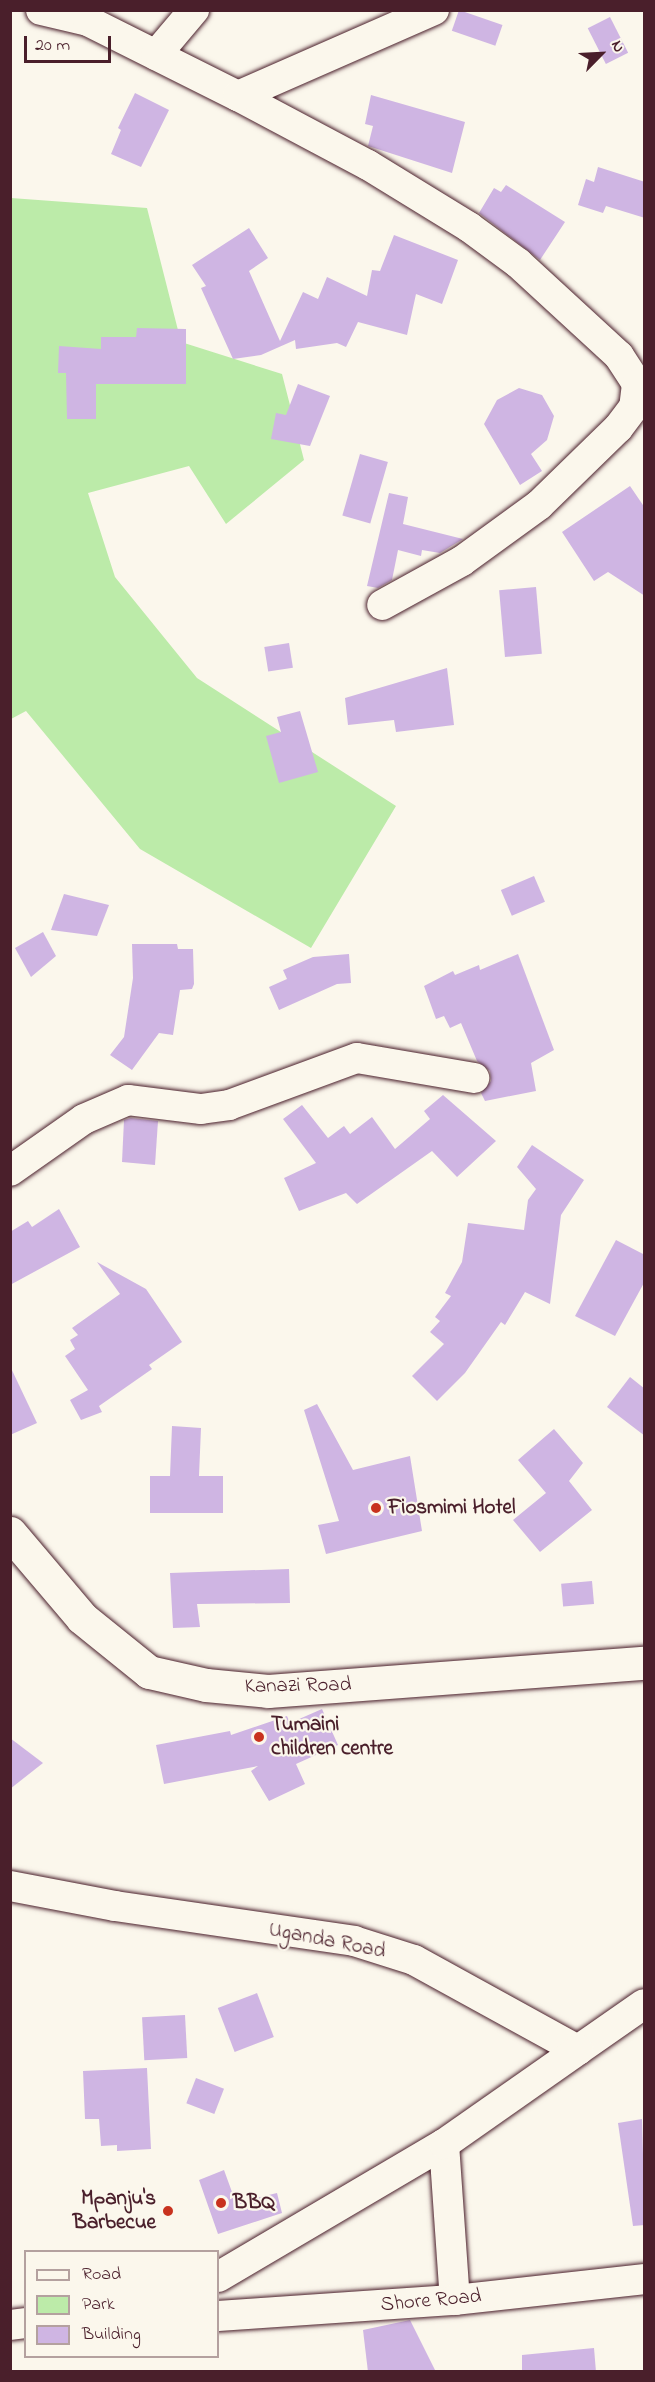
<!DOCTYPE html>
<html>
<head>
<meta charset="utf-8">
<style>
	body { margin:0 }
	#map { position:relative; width:655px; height:2382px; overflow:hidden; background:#fbf7ec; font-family:"Indie Flower",sans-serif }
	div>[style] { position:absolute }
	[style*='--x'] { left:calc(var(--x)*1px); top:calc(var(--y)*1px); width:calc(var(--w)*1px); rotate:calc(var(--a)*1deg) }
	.green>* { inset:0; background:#bceba9 }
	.building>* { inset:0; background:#cfb5e3; transform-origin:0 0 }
	.roads { filter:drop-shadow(0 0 2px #4a1f2b) drop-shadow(0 0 2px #4a1f2b) }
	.street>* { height:30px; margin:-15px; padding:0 15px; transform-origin:15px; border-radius:15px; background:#fbf7ec }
	.secondary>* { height:33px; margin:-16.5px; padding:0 16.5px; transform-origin:16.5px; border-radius:16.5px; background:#fbf7ec }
	.dots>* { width:16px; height:16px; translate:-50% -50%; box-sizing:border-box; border:3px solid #fbf7ec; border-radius:50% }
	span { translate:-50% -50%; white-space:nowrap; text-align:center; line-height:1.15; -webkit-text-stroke:4.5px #fbf7ec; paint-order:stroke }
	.poi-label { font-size:21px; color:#4a1f2b; font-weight:700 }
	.left { translate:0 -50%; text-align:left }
	.right { translate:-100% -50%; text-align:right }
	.street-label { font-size:21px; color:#4a1f2b }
	.frame { position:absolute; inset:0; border:12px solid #4a1f2b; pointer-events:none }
	.legend { position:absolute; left:24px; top:2250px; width:195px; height:108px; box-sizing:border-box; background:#fbf7ec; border:2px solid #b4a19f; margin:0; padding:8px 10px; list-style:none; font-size:18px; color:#4a1f2b }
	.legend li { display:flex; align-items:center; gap:12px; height:30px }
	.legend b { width:30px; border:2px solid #b4a19f }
	.north { position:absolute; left:571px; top:24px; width:60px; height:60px; -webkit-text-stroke:4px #fbf7ec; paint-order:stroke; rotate:66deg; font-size:16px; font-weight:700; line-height:24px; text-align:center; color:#4a1f2b }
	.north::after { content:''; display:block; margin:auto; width:21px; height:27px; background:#4a1f2b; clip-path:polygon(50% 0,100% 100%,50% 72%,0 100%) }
	.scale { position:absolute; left:24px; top:36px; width:87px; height:27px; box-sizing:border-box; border:3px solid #4a1f2b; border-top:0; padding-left:8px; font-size:18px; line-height:21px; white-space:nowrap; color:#4a1f2b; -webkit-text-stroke:4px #fbf7ec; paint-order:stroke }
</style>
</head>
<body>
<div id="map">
	<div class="green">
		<div style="clip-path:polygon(11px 198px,147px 208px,181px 342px,282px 374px,304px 460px,226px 524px,189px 466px,88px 493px,115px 577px,197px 678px,396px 806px,311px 948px,140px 849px,26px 711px,11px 719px)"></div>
	</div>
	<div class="building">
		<div style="left:459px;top:10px;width:46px;height:22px;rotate:19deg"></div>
		<div style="left:610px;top:17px;width:40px;height:25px;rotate:63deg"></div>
		<div style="clip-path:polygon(135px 93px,169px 110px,141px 167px,111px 154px,121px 130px,118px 128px)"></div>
		<div style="clip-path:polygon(371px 95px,465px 122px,452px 173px,368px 146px,373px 126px,365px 124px)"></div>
		<div style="clip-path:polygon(598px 167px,645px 182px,645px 218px,606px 206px,603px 213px,578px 205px,586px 179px,594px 182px)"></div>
		<div style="clip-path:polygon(506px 185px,565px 222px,540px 260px,479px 213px,494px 188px,501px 192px)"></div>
		<div style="clip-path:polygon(249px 228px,268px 258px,249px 271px,280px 341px,303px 292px,318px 299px,327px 277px,367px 296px,372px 270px,380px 271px,394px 235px,458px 260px,442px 304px,416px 294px,407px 335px,358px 322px,346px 347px,337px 343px,296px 349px,295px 340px,261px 355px,233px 359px,201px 288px,206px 286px,192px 265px)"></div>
		<div style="clip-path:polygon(137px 328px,186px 329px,186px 384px,96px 384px,96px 419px,67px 419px,66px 373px,58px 373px,59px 346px,101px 349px,101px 337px,136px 337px)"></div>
		<div style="clip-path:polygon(298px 384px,330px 396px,310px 446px,271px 439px,276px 413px,286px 415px)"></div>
		<div style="clip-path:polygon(519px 388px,542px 395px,554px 416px,547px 440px,531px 454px,542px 471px,520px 485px,484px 424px,497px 400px)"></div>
		<div style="left:360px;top:454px;width:29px;height:64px;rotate:16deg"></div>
		<div style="clip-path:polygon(630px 486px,645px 508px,645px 596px,608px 572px,594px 581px,562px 532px)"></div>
		<div style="clip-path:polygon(389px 493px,408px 497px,403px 524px,463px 539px,440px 553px,422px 550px,421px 556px,398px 550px,392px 580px,378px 588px,367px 586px)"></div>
		<div style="left:536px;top:587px;width:67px;height:37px;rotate:85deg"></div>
		<div style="left:289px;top:643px;width:25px;height:25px;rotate:81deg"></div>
		<div style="clip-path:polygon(447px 668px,454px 725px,396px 732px,394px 720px,348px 725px,345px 698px)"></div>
		<div style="clip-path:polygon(300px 711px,318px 772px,279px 783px,266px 736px,281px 732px,277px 717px)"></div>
		<div style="left:534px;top:876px;width:28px;height:36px;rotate:67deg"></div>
		<div style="clip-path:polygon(64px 894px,109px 905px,97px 936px,51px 930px)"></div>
		<div style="clip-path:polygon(43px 932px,56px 956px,31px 977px,15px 948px)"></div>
		<div style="clip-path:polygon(132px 944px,177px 944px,178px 949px,193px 949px,194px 984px,192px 989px,180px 990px,173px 1035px,159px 1033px,132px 1070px,110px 1055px,124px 1037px,133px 978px)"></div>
		<div style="clip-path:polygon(349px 954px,351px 983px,337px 984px,279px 1010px,269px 987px,287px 979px,283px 970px,313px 957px)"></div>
		<div style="clip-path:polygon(518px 954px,554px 1050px,531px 1063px,536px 1091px,485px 1101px,481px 1093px,491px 1081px,490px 1071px,477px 1061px,461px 1023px,450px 1028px,444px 1016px,436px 1019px,424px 986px,453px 971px,455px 975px,479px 965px,480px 970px)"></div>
		<div style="clip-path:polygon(443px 1095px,496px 1141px,457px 1177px,432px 1151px,357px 1204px,346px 1193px,299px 1211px,284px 1178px,316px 1163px,283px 1119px,302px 1105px,328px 1138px,344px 1126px,350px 1134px,372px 1117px,395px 1149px,430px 1119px,424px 1111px)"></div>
		<div style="clip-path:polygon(131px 1118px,158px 1121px,155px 1165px,122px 1162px,124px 1120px)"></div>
		<div style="clip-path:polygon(532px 1145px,584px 1180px,561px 1215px,550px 1304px,525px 1292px,505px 1325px,501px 1322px,465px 1373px,437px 1401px,412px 1376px,444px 1344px,430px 1332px,440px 1321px,435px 1317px,451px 1296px,445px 1293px,462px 1262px,468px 1223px,524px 1230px,528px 1200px,536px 1189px,517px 1167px)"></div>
		<div style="clip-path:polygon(59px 1209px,80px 1247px,10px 1285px,10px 1232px,28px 1221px,32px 1227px)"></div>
		<div style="clip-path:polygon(616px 1240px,645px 1255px,645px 1281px,615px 1336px,575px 1316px)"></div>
		<div style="clip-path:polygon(97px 1262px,146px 1289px,182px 1342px,149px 1365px,152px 1369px,99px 1406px,97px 1402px,102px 1412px,81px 1420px,70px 1400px,88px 1390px,65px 1356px,75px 1349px,70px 1340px,78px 1335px,72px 1328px,120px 1294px)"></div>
		<div style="clip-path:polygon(10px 1366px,37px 1423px,10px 1435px)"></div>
		<div style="clip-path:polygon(630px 1377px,645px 1389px,645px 1436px,607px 1407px)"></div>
		<div style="clip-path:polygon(317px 1404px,353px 1470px,410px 1456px,422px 1531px,326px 1554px,318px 1525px,339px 1521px,304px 1410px)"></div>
		<div style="clip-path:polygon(172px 1426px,201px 1428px,199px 1476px,223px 1476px,223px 1513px,150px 1513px,150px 1476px,170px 1476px)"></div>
		<div style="clip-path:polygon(554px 1429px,583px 1463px,569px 1481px,592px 1510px,540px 1552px,513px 1520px,546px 1493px,518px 1460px)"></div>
		<div style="clip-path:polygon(289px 1569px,290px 1603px,197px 1604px,200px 1627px,173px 1628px,170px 1573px)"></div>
		<div style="left:592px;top:1581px;width:23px;height:31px;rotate:85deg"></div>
		<div style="clip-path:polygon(322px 1709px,338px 1745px,296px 1764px,305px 1784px,269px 1801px,251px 1771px,258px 1766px,164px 1784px,156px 1745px,230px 1731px,231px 1735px,287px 1716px,290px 1723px)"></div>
		<div style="clip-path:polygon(10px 1738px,43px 1763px,10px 1789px)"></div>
		<div style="left:257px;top:1993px;width:47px;height:42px;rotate:69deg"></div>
		<div style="left:185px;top:2015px;width:43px;height:43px;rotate:87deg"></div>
		<div style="clip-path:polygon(147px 2068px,151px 2149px,117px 2151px,117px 2145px,101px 2146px,99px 2119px,85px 2119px,83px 2071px)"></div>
		<div style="left:196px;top:2078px;width:30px;height:27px;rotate:21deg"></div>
		<div style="clip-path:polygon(642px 2119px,645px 2225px,633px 2226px,618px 2123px)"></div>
		<div style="clip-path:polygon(224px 2170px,236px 2203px,277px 2193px,282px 2213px,218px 2234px,199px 2180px)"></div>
		<div style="clip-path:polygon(410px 2320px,436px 2372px,368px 2372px,363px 2330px)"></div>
		<div style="clip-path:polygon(594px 2348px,596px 2372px,522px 2372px,522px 2355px)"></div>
	</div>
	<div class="roads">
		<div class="street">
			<div style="--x:41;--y:10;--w:48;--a:13.2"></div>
			<div style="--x:88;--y:21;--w:168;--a:26.6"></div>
			<div style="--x:238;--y:96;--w:147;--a:28"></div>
			<div style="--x:368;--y:165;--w:119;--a:31.5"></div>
			<div style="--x:469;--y:227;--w:61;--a:36.3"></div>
			<div style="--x:518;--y:263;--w:137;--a:42.6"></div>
			<div style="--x:619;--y:356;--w:33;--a:57"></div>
			<div style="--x:637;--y:384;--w:23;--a:97"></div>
			<div style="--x:634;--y:407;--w:26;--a:127"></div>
			<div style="--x:618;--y:428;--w:110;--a:135.7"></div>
			<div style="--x:539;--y:505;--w:95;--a:144"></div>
			<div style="--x:462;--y:561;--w:91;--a:151.2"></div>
			<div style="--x:156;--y:55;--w:59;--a:-49.8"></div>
			<div style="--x:238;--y:96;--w:214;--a:-23.7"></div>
			<div style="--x:10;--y:1171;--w:90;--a:-35.1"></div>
			<div style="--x:84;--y:1119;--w:48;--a:-23.4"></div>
			<div style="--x:128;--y:1100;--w:74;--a:7"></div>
			<div style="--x:201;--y:1109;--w:28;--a:-8"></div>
			<div style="--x:229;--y:1105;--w:136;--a:-20.2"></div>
			<div style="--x:357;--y:1058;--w:119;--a:9.7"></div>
			<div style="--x:10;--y:1886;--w:107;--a:10.8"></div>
			<div style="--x:115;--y:1906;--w:242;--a:8.3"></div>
			<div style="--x:354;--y:1941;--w:63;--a:17.6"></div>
			<div style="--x:414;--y:1960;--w:187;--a:28.8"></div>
			<div style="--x:578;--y:2050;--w:80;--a:-34.9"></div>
			<div style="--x:444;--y:2144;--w:156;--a:86"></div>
			<div style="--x:218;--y:2277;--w:262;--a:-30.5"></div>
			<div style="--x:444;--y:2144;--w:164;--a:-35"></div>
			<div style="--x:218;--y:2316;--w:238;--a:-3.9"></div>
			<div style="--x:455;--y:2300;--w:190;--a:-6.3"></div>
			<div style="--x:10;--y:2325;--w:16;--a:-7"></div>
		</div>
		<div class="secondary">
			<div style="--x:10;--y:1533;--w:111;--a:49.7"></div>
			<div style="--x:82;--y:1618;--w:86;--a:38.9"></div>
			<div style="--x:149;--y:1672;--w:58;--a:12.8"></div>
			<div style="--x:206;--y:1685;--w:62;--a:5.5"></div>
			<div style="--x:268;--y:1691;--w:377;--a:-4.3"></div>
		</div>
	</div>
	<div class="dots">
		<div style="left:376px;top:1508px;background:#c8321e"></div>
		<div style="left:259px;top:1737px;background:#c8321e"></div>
		<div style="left:221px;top:2203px;background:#c8321e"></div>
		<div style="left:168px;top:2211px;background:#c8321e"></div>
	</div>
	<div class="poi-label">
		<span class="left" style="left:388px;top:1508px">Fiosmimi Hotel</span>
		<span class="left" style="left:271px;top:1737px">Tumaini<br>children centre</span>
		<span class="right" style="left:156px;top:2211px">Mpanju's<br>Barbecue</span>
		<span class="left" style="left:233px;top:2203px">BBQ</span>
	</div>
	<div class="street-label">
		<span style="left:298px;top:1686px;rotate:-1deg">Kanazi Road</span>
		<span style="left:327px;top:1941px;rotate:11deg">Uganda Road</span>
		<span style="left:431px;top:2301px;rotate:-5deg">Shore Road</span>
	</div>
	<div class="frame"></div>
	<ul class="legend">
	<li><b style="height:8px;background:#fbf7ec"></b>Road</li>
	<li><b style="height:16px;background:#bceba9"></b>Park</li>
	<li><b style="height:16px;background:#cfb5e3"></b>Building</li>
	</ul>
	<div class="north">N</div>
	<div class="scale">20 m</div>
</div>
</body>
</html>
